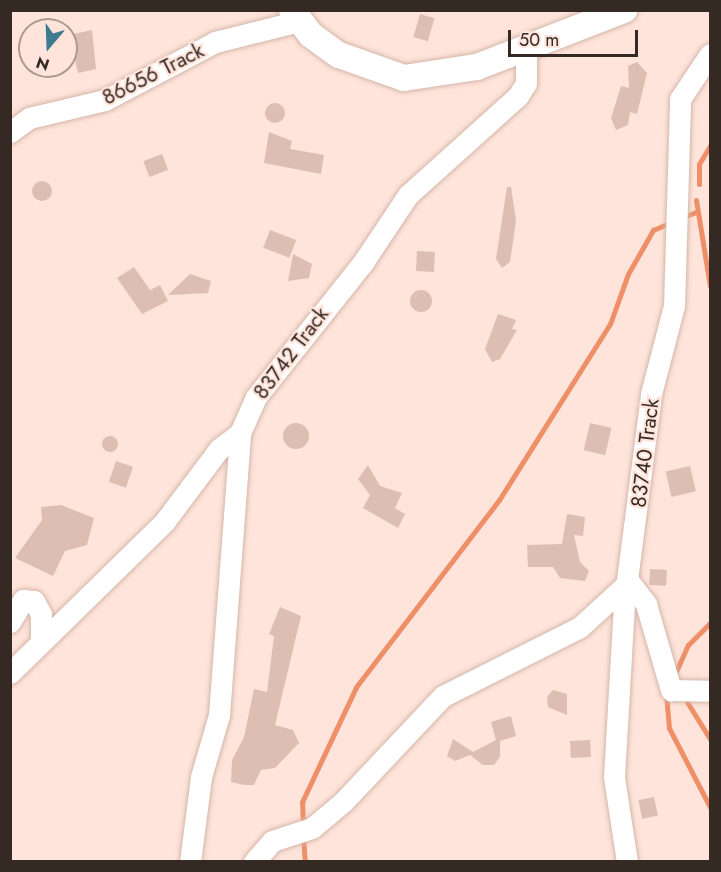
<!DOCTYPE html>
<html>
<head>
<meta charset="utf-8">
<style>
	body { margin:0 }
	#map { position:relative; width:721px; height:872px; overflow:hidden; background:#fee4da; font-family:Jost,sans-serif }
	div>[style] { position:absolute }
	[style*='--x'] { left:calc(var(--x)*1px); top:calc(var(--y)*1px); width:calc(var(--w)*1px); rotate:calc(var(--a)*1deg) }
	.stream>* { height:5px; margin:-2.5px; padding:0 2.5px; transform-origin:2.5px; border-radius:2.5px; background:#ee8f68 }
	.building>* { inset:0; background:#ddbeb2; transform-origin:0 0 }
	.round { border-radius:50% }
	.roads { filter:drop-shadow(0 0 2px #d5b6aa) drop-shadow(0 0 2px #d5b6aa) }
	.minor>* { height:21px; margin:-10.5px; padding:0 10.5px; transform-origin:10.5px; border-radius:10.5px; background:#fff }
	.tertiary>* { height:26px; margin:-13px; padding:0 13px; transform-origin:13px; border-radius:13px; background:#fff }
	span { translate:-50% -50%; white-space:nowrap; text-align:center; line-height:1.15; -webkit-text-stroke:4.5px #fee4da; paint-order:stroke }
	.street-label { font-size:21px; color:#352924 }
	.frame { position:absolute; inset:0; border:12px solid #352924; pointer-events:none }
	.north { position:absolute; left:18px; top:18px; width:60px; height:60px; box-sizing:border-box; background:#fee4da; border:2px solid #ae9991; border-radius:50%; rotate:199deg; font-size:16px; font-weight:700; line-height:24px; text-align:center; color:#352924 }
	.north::after { content:''; display:block; margin:auto; width:21px; height:27px; background:#3d7b90; clip-path:polygon(50% 0,100% 100%,50% 72%,0 100%) }
	.scale { position:absolute; left:508px; top:30px; width:130px; height:27px; box-sizing:border-box; border:3px solid #352924; border-top:0; padding-left:8px; font-size:18px; line-height:21px; white-space:nowrap; color:#352924; -webkit-text-stroke:4px #fee4da; paint-order:stroke }
</style>
</head>
<body>
<div id="map">
	<div class="stream">
		<div style="--x:699;--y:184;--w:20;--a:-90"></div>
		<div style="--x:699;--y:164;--w:21;--a:-59"></div>
		<div style="--x:696;--y:200;--w:87;--a:80.8"></div>
		<div style="--x:681;--y:218;--w:18;--a:-22"></div>
		<div style="--x:674;--y:676;--w:34;--a:-66"></div>
		<div style="--x:688;--y:645;--w:31;--a:-45"></div>
		<div style="--x:666;--y:694;--w:34;--a:85"></div>
		<div style="--x:669;--y:728;--w:89;--a:62.6"></div>
		<div style="--x:687;--y:702;--w:44;--a:58.1"></div>
		<div style="--x:303;--y:827;--w:25;--a:-92"></div>
		<div style="--x:302;--y:802;--w:127;--a:-64.8"></div>
		<div style="--x:356;--y:687;--w:235;--a:-52.6"></div>
		<div style="--x:499;--y:500;--w:208;--a:-57.8"></div>
		<div style="--x:610;--y:324;--w:53;--a:-70.2"></div>
		<div style="--x:628;--y:274;--w:51;--a:-60.4"></div>
		<div style="--x:653;--y:230;--w:21;--a:-23"></div>
		<div style="--x:303;--y:836;--w:26;--a:86"></div>
	</div>
	<div class="building">
		<div style="left:420px;top:14px;width:15px;height:24px;rotate:16deg"></div>
		<div style="clip-path:polygon(92px 30px,96px 69px,78px 73px,69px 35px)"></div>
		<div style="clip-path:polygon(637px 62px,647px 73px,637px 114px,630px 112px,628px 125px,616px 130px,611px 118px,621px 86px,629px 88px,628px 66px)"></div>
		<div class="round" style="left:265px;top:103px;width:20px;height:20px"></div>
		<div style="clip-path:polygon(269px 132px,292px 141px,290px 149px,324px 155px,321px 174px,264px 163px)"></div>
		<div style="left:162px;top:154px;width:17px;height:20px;rotate:69deg"></div>
		<div class="round" style="left:32px;top:181px;width:20px;height:20px"></div>
		<div style="clip-path:polygon(507px 187px,511px 187px,516px 221px,510px 262px,502px 268px,496px 259px)"></div>
		<div style="left:270px;top:230px;width:28px;height:19px;rotate:21deg"></div>
		<div style="left:417px;top:251px;width:18px;height:20px;rotate:3deg"></div>
		<div style="clip-path:polygon(293px 254px,312px 264px,309px 278px,288px 281px)"></div>
		<div style="clip-path:polygon(134px 267px,150px 290px,160px 285px,168px 301px,142px 314px,117px 278px)"></div>
		<div style="clip-path:polygon(190px 274px,211px 281px,208px 293px,168px 295px)"></div>
		<div class="round" style="left:410px;top:290px;width:22px;height:22px"></div>
		<div style="clip-path:polygon(498px 314px,516px 320px,512px 329px,517px 330px,500px 359px,492px 362px,485px 349px)"></div>
		<div style="left:590px;top:423px;width:22px;height:28px;rotate:13deg"></div>
		<div class="round" style="left:283px;top:423px;width:26px;height:26px"></div>
		<div class="round" style="left:102px;top:436px;width:16px;height:16px"></div>
		<div style="left:116px;top:461px;width:18px;height:22px;rotate:19deg"></div>
		<div style="clip-path:polygon(368px 465px,380px 486px,402px 493px,395px 508px,405px 514px,398px 528px,363px 508px,370px 495px,358px 479px)"></div>
		<div style="left:690px;top:466px;width:26px;height:25px;rotate:77deg"></div>
		<div style="clip-path:polygon(61px 505px,94px 518px,87px 545px,65px 551px,53px 576px,15px 558px,42px 520px,41px 507px)"></div>
		<div style="clip-path:polygon(567px 514px,585px 517px,583px 536px,574px 535px,580px 562px,589px 571px,585px 581px,560px 578px,553px 567px,528px 567px,527px 545px,562px 544px)"></div>
		<div style="left:650px;top:569px;width:17px;height:16px;rotate:3deg"></div>
		<div style="clip-path:polygon(280px 607px,301px 616px,275px 725px,293px 730px,299px 743px,275px 768px,261px 770px,254px 785px,244px 785px,231px 782px,232px 760px,244px 737px,254px 689px,267px 692px,274px 636px,269px 634px)"></div>
		<div style="clip-path:polygon(553px 690px,567px 694px,567px 715px,548px 707px,547px 697px)"></div>
		<div style="clip-path:polygon(511px 716px,516px 736px,500px 741px,500px 757px,494px 765px,483px 765px,470px 755px,455px 761px,447px 756px,453px 739px,473px 752px,496px 740px,491px 722px)"></div>
		<div style="left:590px;top:740px;width:17px;height:20px;rotate:87deg"></div>
		<div style="left:654px;top:797px;width:19px;height:16px;rotate:78deg"></div>
	</div>
	<div class="roads">
		<div class="minor">
			<div style="--x:10;--y:132;--w:24;--a:-36"></div>
			<div style="--x:29;--y:118;--w:78;--a:-13.3"></div>
			<div style="--x:105;--y:100;--w:124;--a:-27.8"></div>
			<div style="--x:215;--y:42;--w:87;--a:-14"></div>
			<div style="--x:10;--y:622;--w:26;--a:-59"></div>
			<div style="--x:23;--y:600;--w:11;--a:5"></div>
			<div style="--x:34;--y:601;--w:15;--a:62"></div>
			<div style="--x:41;--y:614;--w:27;--a:90"></div>
			<div style="--x:10;--y:673;--w:217;--a:-44.4"></div>
			<div style="--x:165;--y:521;--w:90;--a:-53.1"></div>
			<div style="--x:219;--y:449;--w:26;--a:-37"></div>
			<div style="--x:240;--y:433;--w:39;--a:-66"></div>
			<div style="--x:256;--y:397;--w:174;--a:-51.5"></div>
			<div style="--x:364;--y:261;--w:79;--a:-56.3"></div>
			<div style="--x:408;--y:195;--w:148;--a:-42"></div>
			<div style="--x:518;--y:96;--w:15;--a:-58"></div>
			<div style="--x:526;--y:83;--w:33;--a:-90"></div>
			<div style="--x:190;--y:862;--w:86;--a:-82.6"></div>
			<div style="--x:201;--y:777;--w:65;--a:-73.8"></div>
			<div style="--x:219;--y:715;--w:283;--a:-85.7"></div>
			<div style="--x:254;--y:862;--w:28;--a:-49"></div>
			<div style="--x:272;--y:841;--w:42;--a:-18"></div>
			<div style="--x:312;--y:828;--w:40;--a:-40"></div>
			<div style="--x:343;--y:802;--w:146;--a:-46.7"></div>
			<div style="--x:443;--y:696;--w:153;--a:-26.7"></div>
			<div style="--x:580;--y:627;--w:67;--a:-42.6"></div>
			<div style="--x:629;--y:582;--w:28;--a:52"></div>
			<div style="--x:646;--y:604;--w:90;--a:73.8"></div>
			<div style="--x:671;--y:690;--w:39;--a:1"></div>
			<div style="--x:627;--y:862;--w:86;--a:-98.7"></div>
			<div style="--x:614;--y:777;--w:174;--a:-86.7"></div>
			<div style="--x:624;--y:603;--w:211;--a:-82.6"></div>
			<div style="--x:651;--y:394;--w:91;--a:-75.4"></div>
			<div style="--x:674;--y:306;--w:207;--a:-88.3"></div>
			<div style="--x:680;--y:99;--w:54;--a:-56.3"></div>
		</div>
		<div class="tertiary">
			<div style="--x:292;--y:10;--w:31;--a:53"></div>
			<div style="--x:311;--y:35;--w:34;--a:36"></div>
			<div style="--x:339;--y:55;--w:69;--a:19.5"></div>
			<div style="--x:404;--y:78;--w:74;--a:-8.6"></div>
			<div style="--x:477;--y:67;--w:158;--a:-21.2"></div>
		</div>
	</div>
	<div class="street-label">
		<span style="left:153px;top:74px;rotate:-27deg">86656 Track</span>
		<span style="left:291px;top:353px;rotate:-53deg">83742 Track</span>
		<span style="left:645px;top:453px;rotate:-83deg">83740 Track</span>
	</div>
	<div class="frame"></div>
	<div class="north">N</div>
	<div class="scale">50 m</div>
</div>
</body>
</html>
